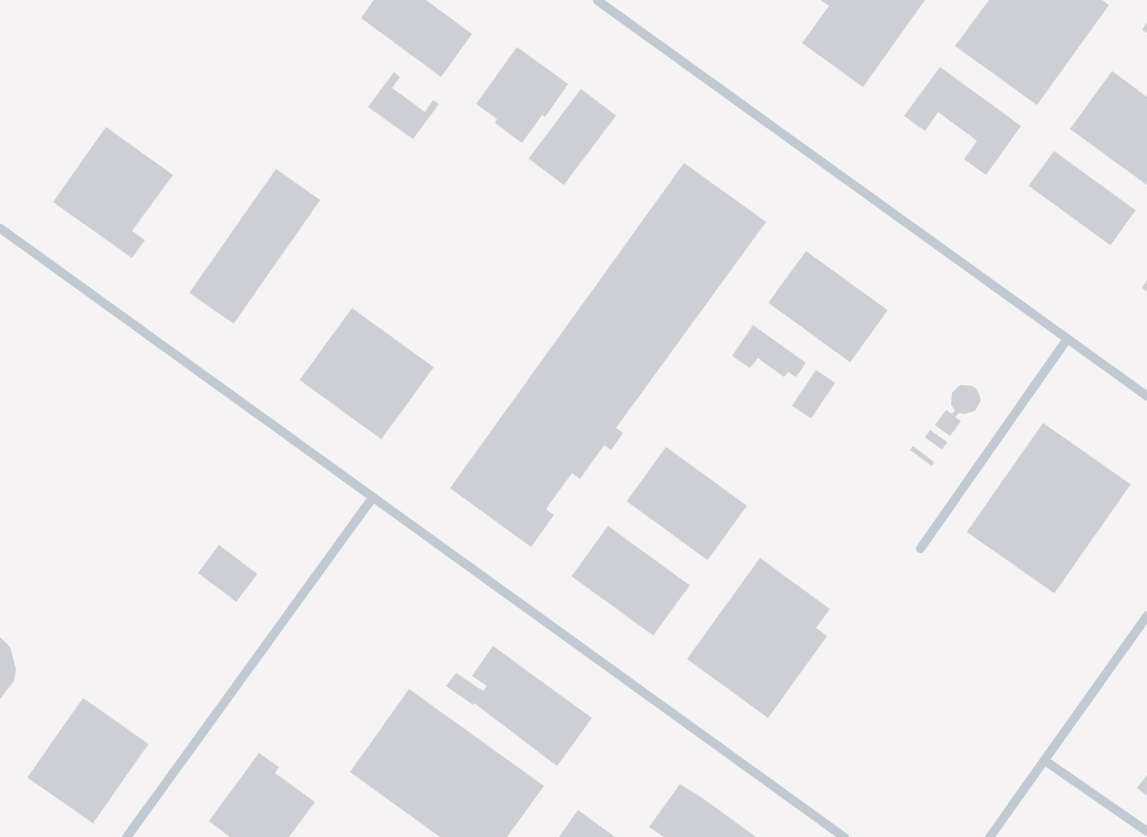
<!DOCTYPE html>
<html>
<head>
<meta charset="utf-8">
<style>
	body { margin:0 }
	#map { position:relative; width:1147px; height:837px; overflow:hidden; background:#f5f3f3; font-family:"Fira Sans",sans-serif }
	div>[style] { position:absolute }
	[style*='--x'] { left:calc(var(--x)*1px); top:calc(var(--y)*1px); width:calc(var(--w)*1px); rotate:calc(var(--a)*1deg) }
	.building>* { inset:0; background:#cdcfd5; transform-origin:0 0 }
	.lane>* { height:9px; margin:-4.5px; padding:0 4.5px; transform-origin:4.5px; border-radius:4.5px; background:#c1cad2 }
	span { translate:-50% -50%; white-space:nowrap; text-align:center; line-height:1.15; -webkit-text-stroke:4px #fff; paint-order:stroke }
</style>
</head>
<body>
<div id="map">
	<div class="building">
		<div style="clip-path:polygon(374px 0,426px 0,472px 34px,441px 77px,361px 18px)"></div>
		<div style="clip-path:polygon(821px 0,925px 0,863px 87px,802px 43px,829px 6px)"></div>
		<div style="clip-path:polygon(989px 0,1102px 0,1109px 5px,1037px 105px,955px 46px)"></div>
		<div style="clip-path:polygon(1147px 22px,1147px 33px,1142px 30px)"></div>
		<div style="clip-path:polygon(517px 47px,568px 84px,545px 117px,542px 115px,522px 143px,495px 123px,497px 119px,476px 104px)"></div>
		<div style="clip-path:polygon(940px 67px,1021px 126px,986px 175px,964px 159px,977px 141px,972px 137px,938px 112px,925px 131px,904px 116px)"></div>
		<div style="clip-path:polygon(1112px 71px,1147px 97px,1147px 185px,1070px 129px)"></div>
		<div style="clip-path:polygon(394px 72px,400px 77px,392px 88px,425px 112px,433px 100px,439px 104px,413px 139px,368px 107px)"></div>
		<div style="left:581px;top:89px;width:44px;height:87px;rotate:37deg"></div>
		<div style="clip-path:polygon(106px 127px,173px 175px,132px 231px,145px 240px,132px 258px,53px 202px)"></div>
		<div style="left:1054px;top:151px;width:101px;height:43px;rotate:36deg"></div>
		<div style="clip-path:polygon(684px 163px,766px 222px,616px 428px,623px 433px,611px 450px,604px 445px,580px 479px,572px 473px,546px 509px,554px 515px,531px 547px,450px 488px)"></div>
		<div style="left:276px;top:169px;width:54px;height:151px;rotate:35deg"></div>
		<div style="left:806px;top:251px;width:101px;height:64px;rotate:36deg"></div>
		<div style="clip-path:polygon(1147px 280px,1147px 292px,1142px 288px)"></div>
		<div style="left:352px;top:308px;width:101px;height:89px;rotate:36deg"></div>
		<div style="clip-path:polygon(753px 325px,806px 363px,796px 377px,788px 372px,784px 377px,758px 358px,750px 368px,732px 356px)"></div>
		<div style="left:816px;top:370px;width:23px;height:43px;rotate:34deg"></div>
		<div style="clip-path:polygon(960px 385px,972px 386px,977px 389px,981px 400px,975px 411px,964px 414px,959px 413px,955px 417px,961px 421px,950px 436px,935px 425px,946px 410px,952px 414px,955px 410px,951px 405px,952px 393px)"></div>
		<div style="left:1043px;top:423px;width:107px;height:133px;rotate:35deg"></div>
		<div style="left:930px;top:430px;width:21px;height:9px;rotate:35deg"></div>
		<div style="clip-path:polygon(913px 446px,934px 462px,932px 466px,910px 450px)"></div>
		<div style="left:666px;top:447px;width:100px;height:67px;rotate:36deg"></div>
		<div style="left:608px;top:526px;width:101px;height:62px;rotate:36deg"></div>
		<div style="left:219px;top:545px;width:48px;height:35px;rotate:37deg"></div>
		<div style="clip-path:polygon(760px 558px,830px 609px,816px 628px,827px 636px,768px 718px,687px 659px)"></div>
		<div style="clip-path:polygon(0 637px,10px 647px,16px 669px,14px 681px,0 699px)"></div>
		<div style="clip-path:polygon(493px 646px,592px 718px,557px 766px,474px 703px,473px 705px,446px 686px,456px 673px,483px 691px,487px 686px,472px 676px)"></div>
		<div style="clip-path:polygon(409px 689px,544px 786px,507px 837px,440px 837px,350px 772px)"></div>
		<div style="left:83px;top:698px;width:80px;height:97px;rotate:35deg"></div>
		<div style="clip-path:polygon(259px 753px,279px 767px,275px 773px,315px 802px,289px 837px,230px 837px,209px 821px)"></div>
		<div style="clip-path:polygon(1147px 775px,1147px 796px,1137px 788px)"></div>
		<div style="clip-path:polygon(680px 784px,701px 797px,756px 837px,664px 837px,649px 827px)"></div>
		<div style="clip-path:polygon(578px 810px,615px 837px,559px 837px)"></div>
	</div>
	<div class="lane">
		<div style="--x:597;--y:0;--w:678;--a:35.75"></div>
		<div style="--x:0;--y:228;--w:1041;--a:35.81"></div>
		<div style="--x:920;--y:548;--w:256;--a:-55"></div>
		<div style="--x:1044;--y:760;--w:125;--a:34.6"></div>
		<div style="--x:126;--y:837;--w:420;--a:-54.1"></div>
		<div style="--x:989;--y:837;--w:272;--a:-54.6"></div>
	</div>
</div>
</body>
</html>
